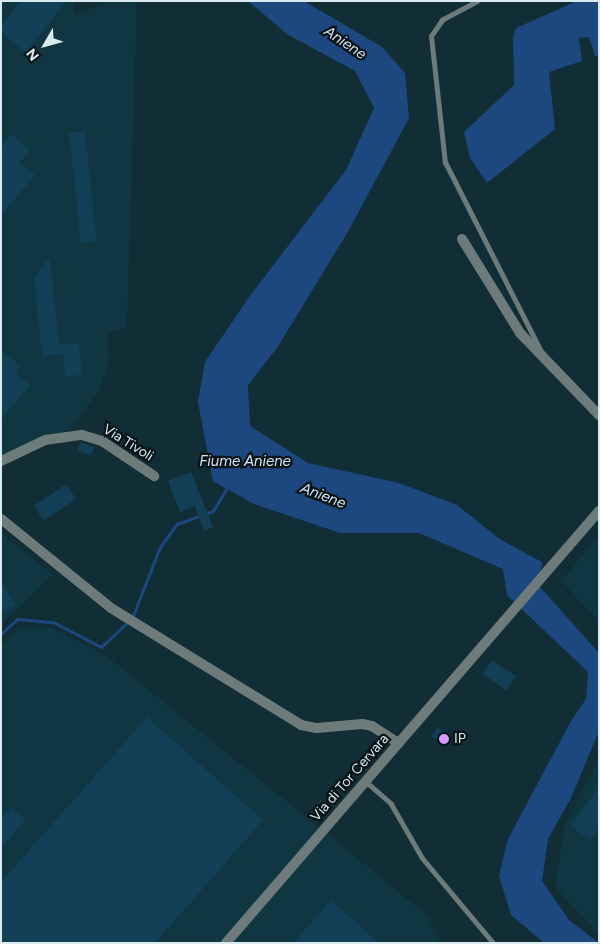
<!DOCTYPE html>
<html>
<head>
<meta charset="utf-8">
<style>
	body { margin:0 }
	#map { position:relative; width:600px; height:944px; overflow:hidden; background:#112d35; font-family:Figtree,sans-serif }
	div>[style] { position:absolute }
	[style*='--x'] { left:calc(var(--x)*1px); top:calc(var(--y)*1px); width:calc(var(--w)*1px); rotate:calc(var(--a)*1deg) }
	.built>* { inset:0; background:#103741 }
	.water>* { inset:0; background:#1c487f }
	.stream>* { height:3px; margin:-1.5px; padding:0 1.5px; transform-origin:1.5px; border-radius:1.5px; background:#1c487f }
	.building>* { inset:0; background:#123e56; transform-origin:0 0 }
	.service>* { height:5px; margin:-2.5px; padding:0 2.5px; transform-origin:2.5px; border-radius:2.5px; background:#6d7b7b }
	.minor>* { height:10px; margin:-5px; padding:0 5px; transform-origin:5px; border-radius:5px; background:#6d7b7b }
	.tertiary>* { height:10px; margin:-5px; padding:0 5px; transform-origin:5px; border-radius:5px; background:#6d7b7b }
	.dots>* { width:14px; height:14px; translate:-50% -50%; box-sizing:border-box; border:2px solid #081417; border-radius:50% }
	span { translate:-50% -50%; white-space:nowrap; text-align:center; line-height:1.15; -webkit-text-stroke:4.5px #081417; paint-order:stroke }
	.street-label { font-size:14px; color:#daeaef }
	.poi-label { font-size:14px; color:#daeaef }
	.left { translate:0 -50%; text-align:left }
	.water-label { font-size:15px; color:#d6e3f3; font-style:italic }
	.frame { position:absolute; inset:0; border:2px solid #daeaef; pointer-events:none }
	.north { position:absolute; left:20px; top:20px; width:50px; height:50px; -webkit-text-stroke:4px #081417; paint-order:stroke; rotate:232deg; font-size:14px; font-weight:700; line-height:20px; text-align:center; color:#daeaef }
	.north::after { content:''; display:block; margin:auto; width:18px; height:22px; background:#daeaef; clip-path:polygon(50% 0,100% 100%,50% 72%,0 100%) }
</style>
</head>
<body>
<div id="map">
	<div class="built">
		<div style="clip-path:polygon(1px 1px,73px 1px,75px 15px,110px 1px,137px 1px,127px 327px,108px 333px,109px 363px,99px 391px,70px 429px,1px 455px)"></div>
		<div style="clip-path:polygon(1px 533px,53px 575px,1px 625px)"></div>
		<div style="clip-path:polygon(599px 536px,599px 620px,561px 581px)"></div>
		<div style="clip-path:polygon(19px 628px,53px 628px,108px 657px,426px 914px,441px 943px,1px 943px,1px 645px)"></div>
		<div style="clip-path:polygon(599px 760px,599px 934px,555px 887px,565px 824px)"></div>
	</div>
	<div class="water">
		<div style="clip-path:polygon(248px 1px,304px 1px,382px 47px,405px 73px,409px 118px,349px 230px,277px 348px,248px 385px,250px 426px,308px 463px,399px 483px,457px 505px,501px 540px,542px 562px,540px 587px,599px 653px,599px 731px,571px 798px,548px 839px,542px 881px,569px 920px,599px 943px,544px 943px,511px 915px,499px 876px,508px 839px,571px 721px,586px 699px,588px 672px,507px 595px,503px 569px,419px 533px,340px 533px,254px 504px,213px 481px,198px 402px,205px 362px,249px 297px,346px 170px,374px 108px,355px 71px,287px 34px)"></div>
		<div style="clip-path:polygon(577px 1px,599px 1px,599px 56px,595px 56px,589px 37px,579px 38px,582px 61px,549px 72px,555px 129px,487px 183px,470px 158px,464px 132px,514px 85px,513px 37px,516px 28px)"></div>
	</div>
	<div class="stream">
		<div style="--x:1;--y:634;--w:22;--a:-43"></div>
		<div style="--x:17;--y:619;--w:36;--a:5"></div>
		<div style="--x:53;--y:622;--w:54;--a:27.5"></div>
		<div style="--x:101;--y:647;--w:42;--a:-43.1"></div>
		<div style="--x:132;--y:618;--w:76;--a:-68.5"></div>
		<div style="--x:160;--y:547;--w:29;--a:-54"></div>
		<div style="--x:177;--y:524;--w:38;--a:-20"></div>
		<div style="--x:213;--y:511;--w:29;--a:-59"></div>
	</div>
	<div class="building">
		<div style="clip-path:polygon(20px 1px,66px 1px,26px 53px,1px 33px,1px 26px)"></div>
		<div style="left:85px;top:131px;width:111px;height:16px;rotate:84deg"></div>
		<div style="clip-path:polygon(12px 134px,30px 150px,19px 163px,35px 175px,1px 216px,1px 147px)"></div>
		<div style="clip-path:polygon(50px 257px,59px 345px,79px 343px,82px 375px,65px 376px,63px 354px,42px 356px,34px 277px)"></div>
		<div style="clip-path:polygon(1px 350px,20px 366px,15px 373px,30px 385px,1px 420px)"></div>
		<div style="left:80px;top:442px;width:15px;height:9px;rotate:20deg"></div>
		<div style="clip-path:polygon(191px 472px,213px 527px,204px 531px,195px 506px,180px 512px,168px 481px)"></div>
		<div style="left:66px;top:484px;width:18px;height:39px;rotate:56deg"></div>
		<div style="clip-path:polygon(1px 581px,16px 605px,1px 614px)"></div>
		<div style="left:492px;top:660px;width:29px;height:17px;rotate:34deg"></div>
		<div style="clip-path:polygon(147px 717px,263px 820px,155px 943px,1px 943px,1px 882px)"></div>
		<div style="left:438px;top:727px;width:16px;height:11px;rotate:38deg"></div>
		<div style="clip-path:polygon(599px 786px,599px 827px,590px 840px,571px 826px)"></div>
		<div style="clip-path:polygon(11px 807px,26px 820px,1px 848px,1px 818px)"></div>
		<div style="clip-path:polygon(331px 900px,379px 943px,293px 943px)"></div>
	</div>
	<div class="service">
		<div style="--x:477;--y:1;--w:40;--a:152"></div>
		<div style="--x:442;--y:20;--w:19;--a:125"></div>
		<div style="--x:431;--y:36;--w:127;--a:83.7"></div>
		<div style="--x:445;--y:162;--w:212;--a:63.1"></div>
		<div style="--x:365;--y:781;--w:35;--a:41"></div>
		<div style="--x:391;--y:804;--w:62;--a:60.1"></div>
		<div style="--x:422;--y:858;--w:111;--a:50.1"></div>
	</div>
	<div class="minor">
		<div style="--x:462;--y:239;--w:110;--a:58.3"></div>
		<div style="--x:520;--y:333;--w:114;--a:46.1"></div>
		<div style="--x:1;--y:461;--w:49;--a:-25.5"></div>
		<div style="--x:45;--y:440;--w:37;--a:-8"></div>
		<div style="--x:82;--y:435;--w:21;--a:17"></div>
		<div style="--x:102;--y:441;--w:63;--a:33.9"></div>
		<div style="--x:1;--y:519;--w:141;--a:39"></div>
		<div style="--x:111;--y:608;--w:223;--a:31.6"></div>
		<div style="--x:301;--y:725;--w:16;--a:11"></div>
		<div style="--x:317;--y:728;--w:45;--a:-5.1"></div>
		<div style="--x:362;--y:724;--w:10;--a:11"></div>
		<div style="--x:372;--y:726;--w:31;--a:33"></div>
	</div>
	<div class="tertiary">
		<div style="--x:226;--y:943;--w:571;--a:-49.19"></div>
	</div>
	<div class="dots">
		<div style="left:444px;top:739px;background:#d59bfa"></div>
	</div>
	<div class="street-label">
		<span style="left:128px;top:443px;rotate:32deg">Via Tivoli</span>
		<span style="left:350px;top:778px;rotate:-49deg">Via di Tor Cervara</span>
	</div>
	<div class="poi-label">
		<span class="left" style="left:454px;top:739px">IP</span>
	</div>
	<div class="water-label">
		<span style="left:345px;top:43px;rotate:34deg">Aniene</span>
		<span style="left:245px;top:462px">Fiume Aniene</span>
		<span style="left:323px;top:496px;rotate:21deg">Aniene</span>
	</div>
	<div class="frame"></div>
	<div class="north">N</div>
</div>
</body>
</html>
